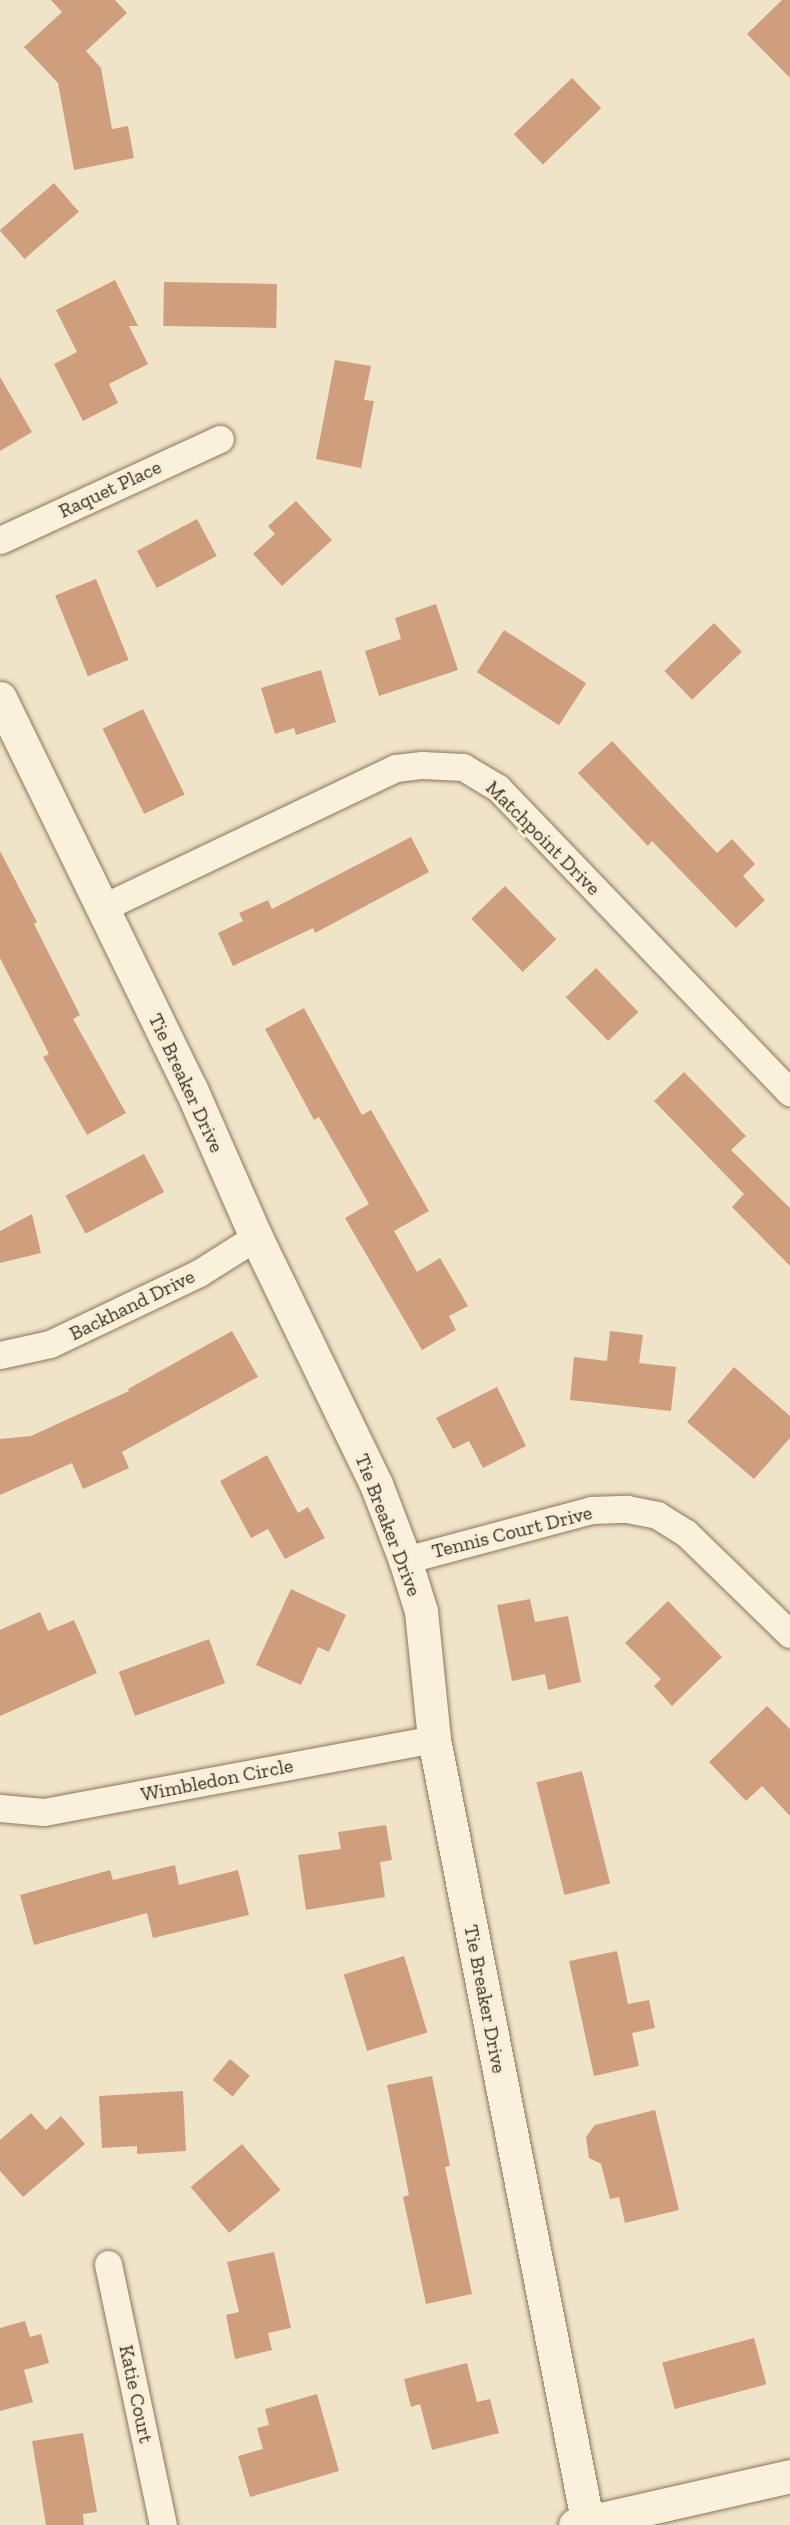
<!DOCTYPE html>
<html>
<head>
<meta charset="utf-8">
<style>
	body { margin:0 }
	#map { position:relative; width:790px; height:2525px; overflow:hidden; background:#f0e4c8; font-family:"Zilla Slab",serif }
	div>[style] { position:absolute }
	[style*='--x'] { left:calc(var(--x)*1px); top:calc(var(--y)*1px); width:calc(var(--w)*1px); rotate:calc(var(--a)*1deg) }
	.building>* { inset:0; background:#cf9f7d; transform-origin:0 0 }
	.roads { filter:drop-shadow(0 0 2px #8d765c) drop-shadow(0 0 2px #8d765c) }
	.minor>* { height:27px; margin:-13.5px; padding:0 13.5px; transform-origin:13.5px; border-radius:13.5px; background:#faf1dc }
	.tertiary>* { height:33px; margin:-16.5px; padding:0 16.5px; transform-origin:16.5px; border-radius:16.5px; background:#faf1dc }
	span { translate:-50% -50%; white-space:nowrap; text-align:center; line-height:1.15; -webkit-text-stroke:6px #f7eed8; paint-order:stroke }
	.street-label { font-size:20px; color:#3d2e20 }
</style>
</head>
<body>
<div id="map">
	<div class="building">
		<div style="clip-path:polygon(51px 0,115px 0,127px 13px,86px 51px,101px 68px,112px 129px,128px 126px,134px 158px,74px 170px,58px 83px,24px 47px,62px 12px)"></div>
		<div style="clip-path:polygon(782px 0,790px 0,790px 78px,747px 34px)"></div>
		<div style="left:572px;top:78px;width:42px;height:81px;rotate:46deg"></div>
		<div style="left:54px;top:183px;width:38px;height:72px;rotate:49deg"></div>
		<div style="clip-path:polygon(115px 280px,138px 326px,129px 326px,148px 364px,109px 384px,118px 403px,83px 421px,54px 364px,77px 352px,56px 310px)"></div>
		<div style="left:164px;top:282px;width:113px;height:44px;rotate:1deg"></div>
		<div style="clip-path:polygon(335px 360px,371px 366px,364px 400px,374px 401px,361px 468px,316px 459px)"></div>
		<div style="clip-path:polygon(0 377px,32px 432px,0 451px)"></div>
		<div style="clip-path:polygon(296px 501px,332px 540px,282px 586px,253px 554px,275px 534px,268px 526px)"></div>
		<div style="left:197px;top:519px;width:42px;height:68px;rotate:62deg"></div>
		<div style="left:96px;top:579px;width:87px;height:44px;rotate:68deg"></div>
		<div style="clip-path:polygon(436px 604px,458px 670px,379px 696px,365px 651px,401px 639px,395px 618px)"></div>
		<div style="left:714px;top:623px;width:40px;height:69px;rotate:46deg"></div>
		<div style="left:504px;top:630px;width:98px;height:50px;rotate:33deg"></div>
		<div style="clip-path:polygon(321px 670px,336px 722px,296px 735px,294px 728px,275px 734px,261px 688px)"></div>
		<div style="left:143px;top:709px;width:95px;height:45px;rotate:64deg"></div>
		<div style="clip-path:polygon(612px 741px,717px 853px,732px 839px,755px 864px,743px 876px,765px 900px,736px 928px,652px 841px,648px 846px,578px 773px)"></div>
		<div style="clip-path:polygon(411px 837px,429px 872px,315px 933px,313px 928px,233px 966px,218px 933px,243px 921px,239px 913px,268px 900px,272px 909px)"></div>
		<div style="clip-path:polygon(0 851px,37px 922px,34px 924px,80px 1015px,73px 1019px,126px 1113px,87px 1135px,43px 1057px,49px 1054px,0 958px)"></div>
		<div style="left:505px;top:886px;width:74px;height:47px;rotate:46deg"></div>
		<div style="left:596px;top:968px;width:61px;height:42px;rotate:46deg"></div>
		<div style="clip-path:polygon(304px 1008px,362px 1115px,371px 1110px,429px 1211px,394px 1231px,417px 1272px,440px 1258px,468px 1306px,449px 1316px,456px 1330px,422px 1350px,345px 1218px,369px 1204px,319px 1117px,314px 1120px,265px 1029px)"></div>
		<div style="clip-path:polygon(684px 1072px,746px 1136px,731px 1150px,790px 1208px,790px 1266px,732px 1207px,744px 1194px,654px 1101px)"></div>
		<div style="left:144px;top:1154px;width:43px;height:89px;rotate:62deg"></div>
		<div style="clip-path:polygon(32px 1214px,41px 1253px,0 1263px,0 1231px)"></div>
		<div style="clip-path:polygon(232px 1331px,258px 1377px,122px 1452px,129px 1468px,83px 1489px,72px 1463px,0 1495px,0 1439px,31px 1436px,129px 1391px,128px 1389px)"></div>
		<div style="clip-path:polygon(610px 1331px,643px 1335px,639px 1363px,676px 1367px,671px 1411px,570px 1400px,574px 1357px,607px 1361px)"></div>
		<div style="clip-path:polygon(734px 1367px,790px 1416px,790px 1438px,754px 1479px,687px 1422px)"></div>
		<div style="clip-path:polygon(497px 1387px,526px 1446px,483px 1468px,469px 1441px,453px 1449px,436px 1418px)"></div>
		<div style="clip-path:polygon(267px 1455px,298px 1513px,308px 1507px,325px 1538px,285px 1559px,268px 1529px,251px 1538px,220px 1481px)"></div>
		<div style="clip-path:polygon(291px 1589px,346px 1615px,329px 1652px,318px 1647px,301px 1685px,256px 1665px)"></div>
		<div style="clip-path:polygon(530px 1599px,535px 1622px,568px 1616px,581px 1682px,548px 1690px,545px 1674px,512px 1681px,497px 1605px)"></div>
		<div style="clip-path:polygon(668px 1601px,722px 1657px,672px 1706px,654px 1686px,661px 1679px,625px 1643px)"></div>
		<div style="clip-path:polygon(40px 1612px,48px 1631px,74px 1620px,97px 1673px,0 1716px,0 1630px)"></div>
		<div style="left:209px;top:1639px;width:47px;height:96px;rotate:70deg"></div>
		<div style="clip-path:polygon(767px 1706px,790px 1729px,790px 1816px,762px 1786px,746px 1801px,709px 1762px)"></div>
		<div style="left:582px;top:1771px;width:116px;height:47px;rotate:76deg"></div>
		<div style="clip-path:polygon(386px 1825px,392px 1860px,380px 1862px,385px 1897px,306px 1910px,298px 1855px,341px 1849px,338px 1832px)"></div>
		<div style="clip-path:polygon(175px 1865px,179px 1885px,238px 1870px,249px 1915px,153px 1938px,147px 1913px,34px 1945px,20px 1895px,110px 1870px,113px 1880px)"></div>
		<div style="clip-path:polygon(617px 1951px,628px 2004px,649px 2000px,655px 2028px,632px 2033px,639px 2066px,594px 2076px,569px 1961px)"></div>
		<div style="left:404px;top:1956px;width:80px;height:63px;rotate:73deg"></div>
		<div style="left:230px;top:2059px;width:26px;height:27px;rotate:40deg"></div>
		<div style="clip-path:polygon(432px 2076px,450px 2166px,445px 2167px,472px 2294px,426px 2304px,403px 2197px,409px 2195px,387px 2085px)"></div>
		<div style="clip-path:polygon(183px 2091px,186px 2151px,137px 2154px,137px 2146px,102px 2148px,99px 2096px)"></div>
		<div style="clip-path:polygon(655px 2110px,679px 2210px,625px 2223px,619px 2197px,610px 2199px,601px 2164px,589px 2158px,586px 2137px,595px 2125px)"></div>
		<div style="clip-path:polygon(31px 2113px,46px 2130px,61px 2116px,85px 2144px,23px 2197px,0 2171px,0 2140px)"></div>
		<div style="left:242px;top:2144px;width:60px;height:67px;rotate:50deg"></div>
		<div style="clip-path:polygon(274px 2252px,291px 2328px,268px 2333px,272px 2350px,235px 2359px,226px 2315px,239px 2312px,227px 2262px)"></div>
		<div style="clip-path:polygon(25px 2321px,30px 2337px,41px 2334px,49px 2363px,24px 2370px,33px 2402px,0 2411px,0 2328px)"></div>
		<div style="left:754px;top:2338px;width:48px;height:95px;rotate:75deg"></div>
		<div style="clip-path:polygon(467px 2363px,477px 2402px,490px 2399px,499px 2433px,432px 2450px,420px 2404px,411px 2407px,404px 2379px)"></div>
		<div style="clip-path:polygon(317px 2394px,339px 2471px,250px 2497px,238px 2456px,263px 2449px,257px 2428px,269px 2425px,265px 2409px)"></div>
		<div style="clip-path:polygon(83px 2433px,97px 2512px,83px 2514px,84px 2525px,46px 2525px,32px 2441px)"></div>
	</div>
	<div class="roads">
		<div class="minor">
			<div style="--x:0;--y:540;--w:242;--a:-24.7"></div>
			<div style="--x:104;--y:907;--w:323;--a:-25.5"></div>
			<div style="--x:396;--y:768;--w:26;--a:-7"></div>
			<div style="--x:422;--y:765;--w:41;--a:2.8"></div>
			<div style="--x:463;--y:767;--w:41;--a:31"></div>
			<div style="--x:498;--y:788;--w:422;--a:46.2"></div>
			<div style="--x:0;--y:1355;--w:51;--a:-12.4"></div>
			<div style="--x:50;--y:1344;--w:165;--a:-25.5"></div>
			<div style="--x:199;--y:1273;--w:67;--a:-32.3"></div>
			<div style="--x:405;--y:1560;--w:193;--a:-15"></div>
			<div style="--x:591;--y:1510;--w:36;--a:-2"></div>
			<div style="--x:627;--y:1509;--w:31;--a:11"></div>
			<div style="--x:657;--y:1515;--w:34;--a:32"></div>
			<div style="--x:686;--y:1533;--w:145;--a:44.2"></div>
			<div style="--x:0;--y:1808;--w:44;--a:5.2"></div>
			<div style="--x:44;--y:1812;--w:397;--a:-10.6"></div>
			<div style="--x:108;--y:2264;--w:267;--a:78.1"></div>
		</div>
		<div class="tertiary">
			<div style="--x:0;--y:698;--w:435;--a:64"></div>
			<div style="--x:191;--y:1089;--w:162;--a:66.3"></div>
			<div style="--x:256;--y:1237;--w:275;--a:64.1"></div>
			<div style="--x:376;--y:1484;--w:81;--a:69.1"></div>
			<div style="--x:405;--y:1560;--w:53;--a:72.6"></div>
			<div style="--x:421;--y:1611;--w:129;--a:84.2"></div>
			<div style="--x:434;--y:1739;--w:801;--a:78.91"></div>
			<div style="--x:575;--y:2525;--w:221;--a:-12.8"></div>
		</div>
	</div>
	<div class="street-label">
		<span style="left:110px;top:489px;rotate:-25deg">Raquet Place</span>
		<span style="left:543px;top:838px;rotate:45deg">Matchpoint Drive</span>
		<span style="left:186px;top:1083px;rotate:65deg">Tie Breaker Drive</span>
		<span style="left:132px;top:1305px;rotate:-26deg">Backhand Drive</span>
		<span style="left:388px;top:1525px;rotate:69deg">Tie Breaker Drive</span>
		<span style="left:512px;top:1532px;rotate:-14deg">Tennis Court Drive</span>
		<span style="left:217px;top:1780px;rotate:-11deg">Wimbledon Circle</span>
		<span style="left:485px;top:1999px;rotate:79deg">Tie Breaker Drive</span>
		<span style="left:136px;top:2394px;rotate:78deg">Katie Court</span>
	</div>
</div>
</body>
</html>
